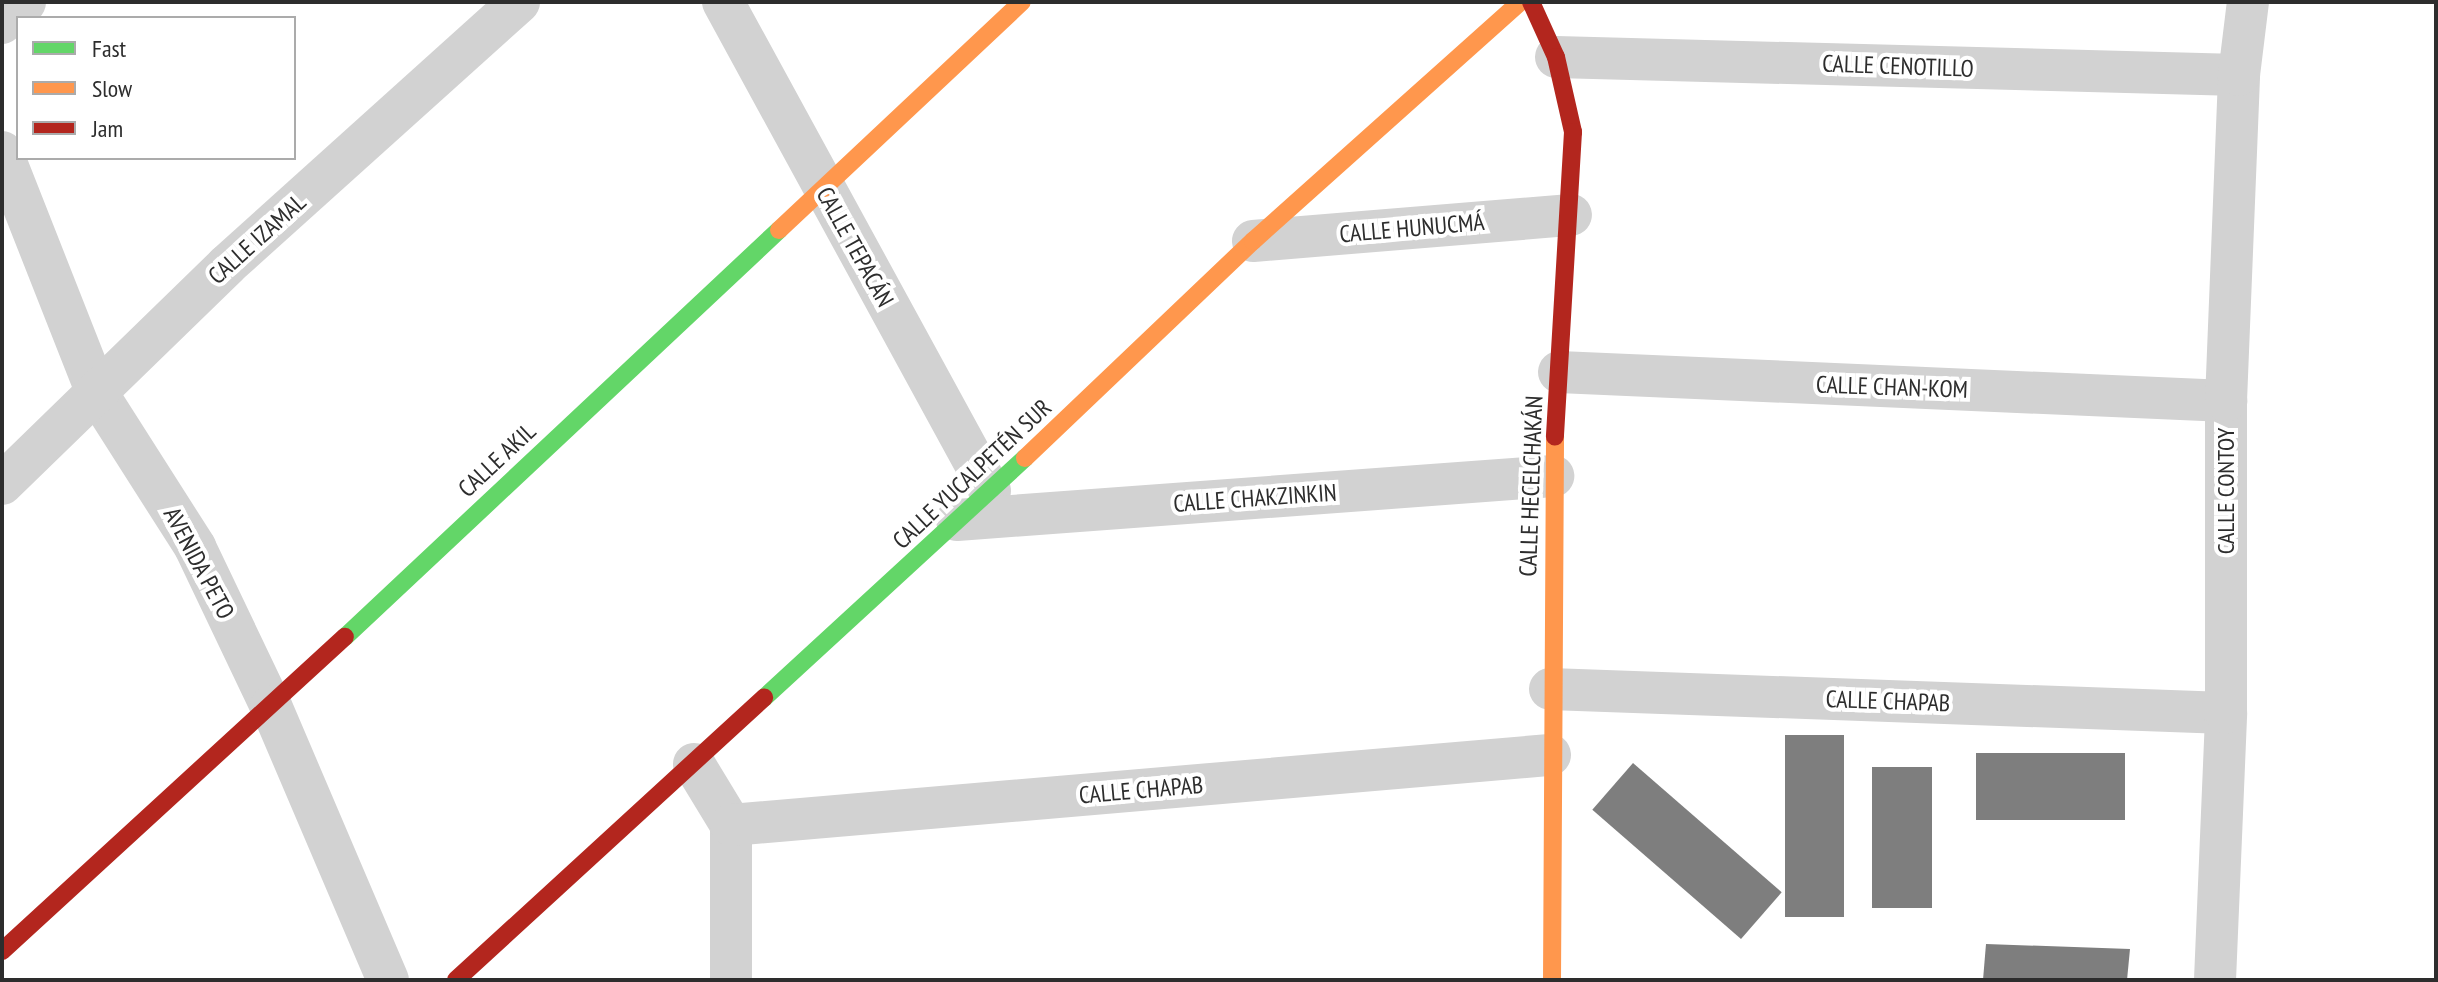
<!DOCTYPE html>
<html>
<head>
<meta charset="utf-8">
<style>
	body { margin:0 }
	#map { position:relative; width:2438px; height:982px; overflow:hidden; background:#fff; font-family:"PT Sans Narrow",sans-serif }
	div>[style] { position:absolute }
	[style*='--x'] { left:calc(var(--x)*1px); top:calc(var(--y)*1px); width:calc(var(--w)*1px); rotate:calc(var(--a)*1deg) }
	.building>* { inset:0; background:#7e7e7e; transform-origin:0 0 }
	.street>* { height:42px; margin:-21px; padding:0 21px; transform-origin:21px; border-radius:21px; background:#d2d2d2 }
	.fast>* { height:18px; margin:-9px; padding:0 9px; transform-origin:9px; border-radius:9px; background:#63d668 }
	.slow>* { height:18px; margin:-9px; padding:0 9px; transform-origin:9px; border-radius:9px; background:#ff974d }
	.jam>* { height:18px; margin:-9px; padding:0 9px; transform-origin:9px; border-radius:9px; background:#b3261e }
	span { translate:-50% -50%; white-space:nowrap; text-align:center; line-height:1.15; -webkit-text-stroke:8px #fff; paint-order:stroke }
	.street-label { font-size:24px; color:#2d2d2d }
	.frame { position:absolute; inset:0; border:4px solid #2d2d2d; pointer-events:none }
	.legend { position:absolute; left:16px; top:16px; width:280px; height:144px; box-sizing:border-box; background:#fff; border:2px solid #ababab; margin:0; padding:10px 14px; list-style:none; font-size:24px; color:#2d2d2d }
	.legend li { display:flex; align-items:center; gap:16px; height:40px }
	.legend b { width:40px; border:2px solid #ababab }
</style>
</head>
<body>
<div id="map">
	<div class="building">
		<div style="left:1785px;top:735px;width:59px;height:182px"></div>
		<div style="left:2125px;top:753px;width:67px;height:149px;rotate:90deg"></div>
		<div style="left:1633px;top:763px;width:197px;height:62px;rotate:41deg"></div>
		<div style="left:1872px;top:767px;width:60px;height:141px"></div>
		<div style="clip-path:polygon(1986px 944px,2130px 949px,2127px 980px,1983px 980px)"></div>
	</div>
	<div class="street">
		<div style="--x:723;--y:2;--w:557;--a:61.36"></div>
		<div style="--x:2;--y:23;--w:31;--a:-42"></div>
		<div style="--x:1556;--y:57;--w:683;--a:1.51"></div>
		<div style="--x:2;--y:152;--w:259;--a:68.5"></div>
		<div style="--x:97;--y:393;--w:183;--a:57.5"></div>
		<div style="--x:195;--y:547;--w:176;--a:64.5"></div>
		<div style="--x:271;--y:706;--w:298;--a:66.9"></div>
		<div style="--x:1253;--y:241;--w:319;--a:-4.7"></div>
		<div style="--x:1559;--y:372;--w:668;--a:2.49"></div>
		<div style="--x:2;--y:484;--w:314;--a:-44.2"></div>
		<div style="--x:227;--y:265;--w:393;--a:-42"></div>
		<div style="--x:957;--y:520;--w:598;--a:-4.22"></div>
		<div style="--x:1550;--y:689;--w:676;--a:2.03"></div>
		<div style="--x:694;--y:764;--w:71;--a:58.8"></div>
		<div style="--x:731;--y:825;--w:155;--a:90"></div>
		<div style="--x:731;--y:825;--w:822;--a:-4.89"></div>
		<div style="--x:2215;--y:980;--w:267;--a:-87.6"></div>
		<div style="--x:2226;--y:713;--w:312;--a:-90"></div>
		<div style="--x:2226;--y:401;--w:326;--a:-87.7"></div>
		<div style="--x:2239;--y:75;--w:74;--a:-83"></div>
	</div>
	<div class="fast">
		<div style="--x:345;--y:637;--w:595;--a:-43.16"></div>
		<div style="--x:764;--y:698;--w:355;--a:-42.6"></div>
	</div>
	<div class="slow">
		<div style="--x:779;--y:230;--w:333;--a:-43.2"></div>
		<div style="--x:1025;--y:458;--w:315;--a:-43.6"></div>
		<div style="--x:1253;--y:241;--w:358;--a:-41.8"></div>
		<div style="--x:1552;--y:980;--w:544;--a:-89.68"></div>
	</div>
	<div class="jam">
		<div style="--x:1531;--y:2;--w:60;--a:65.6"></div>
		<div style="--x:1556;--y:57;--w:77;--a:77.2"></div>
		<div style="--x:1573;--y:132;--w:305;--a:93.4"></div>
		<div style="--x:2;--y:951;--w:465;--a:-42.5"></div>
		<div style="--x:456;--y:980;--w:418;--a:-42.5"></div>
	</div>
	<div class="street-label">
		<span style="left:1898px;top:66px;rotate:2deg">CALLE CENOTILLO</span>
		<span style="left:1412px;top:228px;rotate:-5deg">CALLE HUNUCMÁ</span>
		<span style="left:257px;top:239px;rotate:-42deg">CALLE IZAMAL</span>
		<span style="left:855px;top:247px;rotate:61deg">CALLE TEPACÁN</span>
		<span style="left:1892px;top:387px;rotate:2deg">CALLE CHAN-KOM</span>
		<span style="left:497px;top:460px;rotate:-43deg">CALLE AKIL</span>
		<span style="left:972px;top:474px;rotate:-43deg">CALLE YUCALPETÉN SUR</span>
		<span style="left:1531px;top:486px;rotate:-88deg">CALLE HECELCHAKÁN</span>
		<span style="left:2226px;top:491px;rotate:-90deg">CALLE CONTOY</span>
		<span style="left:1255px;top:498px;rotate:-4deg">CALLE CHAKZINKIN</span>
		<span style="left:199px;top:563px;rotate:62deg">AVENIDA PETO</span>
		<span style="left:1888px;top:701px;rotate:2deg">CALLE CHAPAB</span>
		<span style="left:1141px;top:790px;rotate:-5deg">CALLE CHAPAB</span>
	</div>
	<div class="frame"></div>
	<ul class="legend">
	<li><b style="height:10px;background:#63d668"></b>Fast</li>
	<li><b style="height:10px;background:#ff974d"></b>Slow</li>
	<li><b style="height:10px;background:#b3261e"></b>Jam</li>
	</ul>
</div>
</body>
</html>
